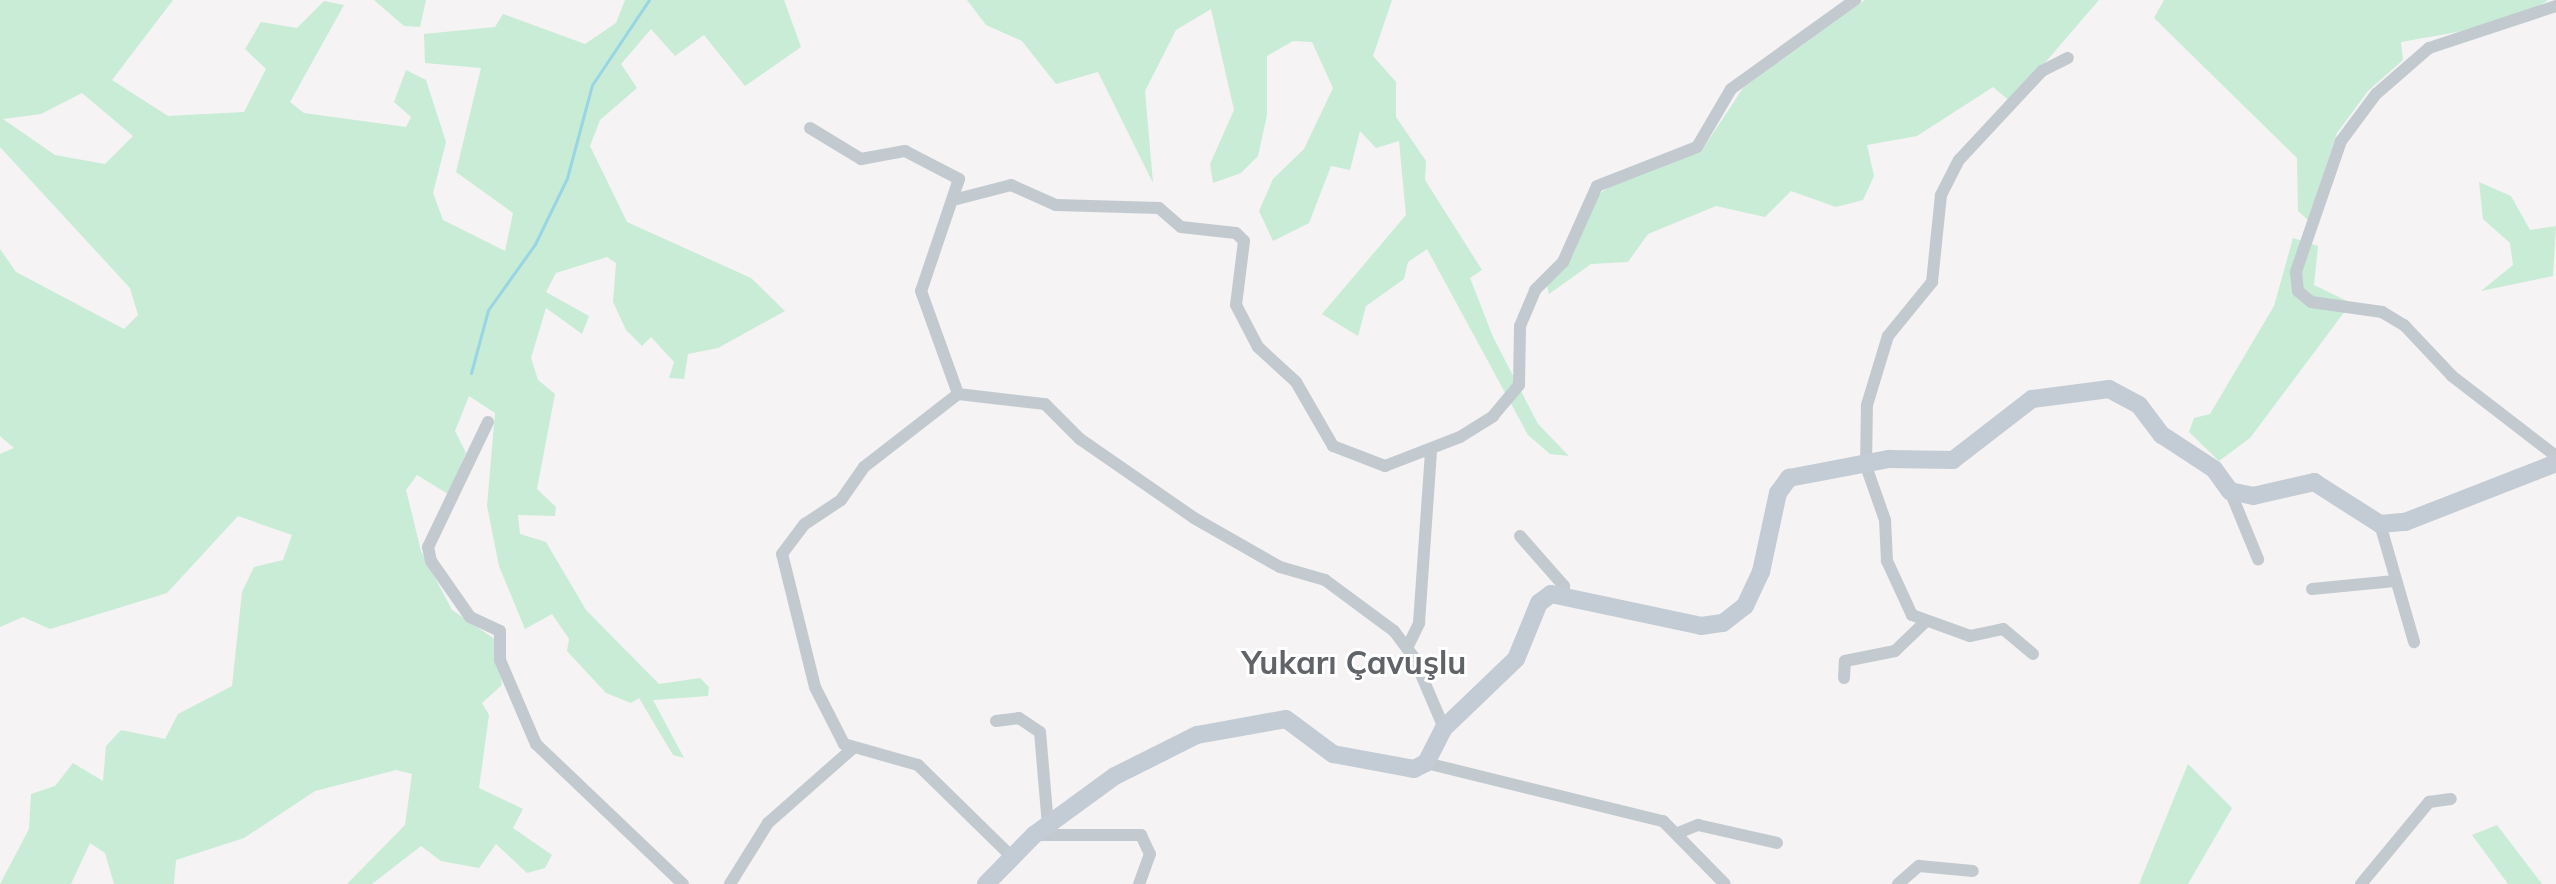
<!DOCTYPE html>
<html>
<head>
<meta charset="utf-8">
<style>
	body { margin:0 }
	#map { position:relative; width:2556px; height:884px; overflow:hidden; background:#f5f3f3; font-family:Mulish,sans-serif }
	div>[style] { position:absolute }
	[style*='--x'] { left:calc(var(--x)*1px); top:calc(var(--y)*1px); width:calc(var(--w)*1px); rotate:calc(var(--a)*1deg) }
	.green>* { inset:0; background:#c8ecd6 }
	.stream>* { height:3px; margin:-1.5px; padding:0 1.5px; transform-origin:1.5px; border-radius:1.5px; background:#99d5e5 }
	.street>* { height:12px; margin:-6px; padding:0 6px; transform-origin:6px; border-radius:6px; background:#c2cad0 }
	.secondary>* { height:18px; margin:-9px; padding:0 9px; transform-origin:9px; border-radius:9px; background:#c3cbd4 }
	span { translate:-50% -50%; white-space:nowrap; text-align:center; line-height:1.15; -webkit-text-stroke:6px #fff; paint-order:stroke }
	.quarter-label { font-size:32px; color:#606367; font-weight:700 }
</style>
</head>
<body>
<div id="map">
	<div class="green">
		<div style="clip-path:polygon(evenodd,0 0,173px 0,112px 80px,168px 116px,244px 112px,266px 69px,245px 49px,261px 22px,297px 28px,324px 1px,344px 5px,290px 102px,304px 113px,406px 127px,411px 117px,394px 102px,406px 70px,426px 80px,446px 142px,433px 193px,443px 220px,505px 251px,513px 213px,456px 172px,481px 68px,425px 63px,424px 34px,495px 27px,503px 14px,585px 44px,616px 23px,625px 0,784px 0,801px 47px,745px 86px,704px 35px,675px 56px,651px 29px,621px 64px,637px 88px,600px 120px,590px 146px,627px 222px,751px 278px,785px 311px,718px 348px,688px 354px,684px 379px,669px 378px,674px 362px,651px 337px,642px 346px,626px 330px,613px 302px,616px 263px,607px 257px,556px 273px,546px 292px,589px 316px,582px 334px,546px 308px,531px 358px,538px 380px,555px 394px,537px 489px,556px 507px,555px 516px,518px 515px,520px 534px,546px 542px,586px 610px,659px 684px,700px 678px,709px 687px,708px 696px,653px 700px,684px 758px,673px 755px,639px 698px,631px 703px,606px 693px,567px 651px,569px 639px,552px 614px,525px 629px,499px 566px,487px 506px,495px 413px,469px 396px,455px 431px,466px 453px,448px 494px,417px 475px,406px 490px,421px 551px,452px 610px,496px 640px,502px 685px,482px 703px,489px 715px,479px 788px,523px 809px,513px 828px,552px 855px,545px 868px,527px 873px,496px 844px,479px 868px,441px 861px,421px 846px,372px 884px,347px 884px,405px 825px,412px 774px,396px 770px,315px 791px,244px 838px,176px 860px,174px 884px,114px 884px,105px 853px,90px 843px,71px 884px,0 884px,29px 829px,31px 794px,55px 786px,73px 763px,103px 781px,106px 746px,121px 730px,165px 739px,178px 714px,232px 686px,242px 592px,254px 567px,283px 560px,292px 535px,238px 516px,167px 593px,50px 629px,23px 617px,0 627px,0 454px,14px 448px,0 436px,0 249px,16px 272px,124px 329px,138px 315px,130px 288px,0 147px,0 0,82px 93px,133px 136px,105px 164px,55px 155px,3px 119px,41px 114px,82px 93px)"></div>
		<div style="clip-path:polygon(374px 0,426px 0,420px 27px,404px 26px)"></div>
		<div style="clip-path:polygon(967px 0,1392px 0,1373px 56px,1396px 82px,1396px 117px,1426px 161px,1425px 180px,1482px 270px,1470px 278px,1493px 337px,1538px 424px,1569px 456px,1550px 454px,1528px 435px,1427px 249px,1408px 262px,1404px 279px,1366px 306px,1358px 336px,1322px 314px,1406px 215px,1399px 141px,1376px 148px,1360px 131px,1350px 170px,1331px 166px,1309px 223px,1273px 241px,1259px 211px,1273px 179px,1304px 149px,1333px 88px,1312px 42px,1293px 41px,1267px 56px,1267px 115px,1258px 156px,1241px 173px,1213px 183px,1210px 164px,1234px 110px,1211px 9px,1176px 30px,1145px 91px,1153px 183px,1098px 72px,1056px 84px,1022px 41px,986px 25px)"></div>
		<div style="clip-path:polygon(1865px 0,2099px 0,2011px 102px,1993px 87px,1917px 136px,1867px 145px,1874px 176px,1863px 200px,1836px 207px,1791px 191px,1765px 217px,1716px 206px,1648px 234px,1628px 262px,1591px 264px,1549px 294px,1547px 286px,1598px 195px,1619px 179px,1702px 150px,1743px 88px)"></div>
		<div style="clip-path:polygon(2164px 0,2547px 0,2547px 1px,2508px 23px,2401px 42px,2403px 60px,2368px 91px,2337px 133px,2308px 220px,2298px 211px,2297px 158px,2154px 18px)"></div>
		<div style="clip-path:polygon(2479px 182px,2511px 196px,2530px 230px,2556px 226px,2553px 276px,2481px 291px,2513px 265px,2510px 243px,2483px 219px)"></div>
		<div style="clip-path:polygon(2293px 238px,2318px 246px,2314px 285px,2351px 303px,2250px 438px,2219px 461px,2189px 432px,2194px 418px,2210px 414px,2274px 306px)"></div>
		<div style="clip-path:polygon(2188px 764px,2232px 808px,2188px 884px,2139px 884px)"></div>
		<div style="clip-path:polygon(2497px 825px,2542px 884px,2508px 884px,2472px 835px)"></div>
	</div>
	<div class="stream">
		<div style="--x:471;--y:373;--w:65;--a:-74.9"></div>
		<div style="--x:488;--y:310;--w:81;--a:-54.5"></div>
		<div style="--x:535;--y:244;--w:73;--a:-64.1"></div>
		<div style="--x:567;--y:178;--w:96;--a:-75"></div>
		<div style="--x:592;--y:85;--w:102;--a:-56.2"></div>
	</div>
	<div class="street">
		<div style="--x:2556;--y:6;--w:134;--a:161.7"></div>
		<div style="--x:2429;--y:48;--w:70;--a:139"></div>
		<div style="--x:2376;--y:94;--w:59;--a:126.7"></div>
		<div style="--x:2341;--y:141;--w:139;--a:109"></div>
		<div style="--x:2296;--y:272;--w:19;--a:84"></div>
		<div style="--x:2298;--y:291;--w:17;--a:40"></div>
		<div style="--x:2311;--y:302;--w:72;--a:8"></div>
		<div style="--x:2382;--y:312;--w:26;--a:31"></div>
		<div style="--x:2404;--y:325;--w:70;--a:46.7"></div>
		<div style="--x:2452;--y:376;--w:131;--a:37.6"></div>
		<div style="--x:810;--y:128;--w:60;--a:31.3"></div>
		<div style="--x:861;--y:159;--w:45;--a:-10.3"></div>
		<div style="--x:905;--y:151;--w:61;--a:27.4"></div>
		<div style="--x:959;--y:179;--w:118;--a:108.7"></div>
		<div style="--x:921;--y:291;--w:109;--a:70.2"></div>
		<div style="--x:957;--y:199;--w:56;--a:-14.5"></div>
		<div style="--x:1011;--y:185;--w:49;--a:24"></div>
		<div style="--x:1056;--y:205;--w:103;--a:1.7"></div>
		<div style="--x:1159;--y:208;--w:29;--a:41"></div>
		<div style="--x:1181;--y:227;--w:55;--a:6.2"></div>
		<div style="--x:1236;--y:233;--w:11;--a:45"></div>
		<div style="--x:1244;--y:241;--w:64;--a:97.1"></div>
		<div style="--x:1236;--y:305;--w:47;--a:62.4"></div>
		<div style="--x:1258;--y:347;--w:52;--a:42.6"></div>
		<div style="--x:1296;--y:382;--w:74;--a:60"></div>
		<div style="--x:1333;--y:446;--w:56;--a:21"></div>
		<div style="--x:1385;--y:466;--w:80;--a:-21.1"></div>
		<div style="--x:1460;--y:437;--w:39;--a:-32"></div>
		<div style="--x:1493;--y:416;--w:40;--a:-50"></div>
		<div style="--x:1519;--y:385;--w:59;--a:-89"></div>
		<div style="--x:1520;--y:326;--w:39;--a:-67"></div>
		<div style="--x:1535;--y:290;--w:40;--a:-45"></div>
		<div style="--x:1563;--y:262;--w:83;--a:-65.9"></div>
		<div style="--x:1597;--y:186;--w:107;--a:-21.3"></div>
		<div style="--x:1697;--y:147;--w:67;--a:-59.6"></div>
		<div style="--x:1731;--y:89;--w:153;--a:-35.7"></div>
		<div style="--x:488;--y:422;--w:139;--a:115.6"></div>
		<div style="--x:428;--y:547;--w:14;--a:78"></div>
		<div style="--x:431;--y:561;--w:68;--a:55.1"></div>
		<div style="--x:470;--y:617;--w:33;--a:25"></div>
		<div style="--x:500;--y:631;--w:29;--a:90"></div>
		<div style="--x:500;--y:660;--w:91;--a:66.8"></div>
		<div style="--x:536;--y:744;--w:203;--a:43.6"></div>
		<div style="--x:2230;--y:491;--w:74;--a:67.6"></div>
		<div style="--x:2380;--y:524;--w:123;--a:73.9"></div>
		<div style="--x:1520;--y:536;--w:67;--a:48.7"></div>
		<div style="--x:1564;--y:586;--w:11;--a:90"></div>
		<div style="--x:2312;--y:589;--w:83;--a:-5.5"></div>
		<div style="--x:1407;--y:648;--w:28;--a:-64"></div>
		<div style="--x:1419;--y:623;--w:173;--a:-86"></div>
		<div style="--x:2033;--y:654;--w:39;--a:-140"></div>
		<div style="--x:2003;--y:629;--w:34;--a:168"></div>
		<div style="--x:1970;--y:636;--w:62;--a:-160.1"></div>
		<div style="--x:1912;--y:615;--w:60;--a:-114.8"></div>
		<div style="--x:1887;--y:561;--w:41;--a:-92.8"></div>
		<div style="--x:1885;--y:520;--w:57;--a:-109.4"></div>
		<div style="--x:1866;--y:466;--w:61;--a:-89.1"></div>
		<div style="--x:1867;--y:405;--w:72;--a:-73.1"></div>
		<div style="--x:1888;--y:336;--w:70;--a:-50.8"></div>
		<div style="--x:1932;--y:282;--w:87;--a:-84.1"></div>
		<div style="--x:1941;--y:195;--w:39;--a:-63"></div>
		<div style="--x:1959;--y:160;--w:122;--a:-47"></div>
		<div style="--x:2042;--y:71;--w:29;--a:-27"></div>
		<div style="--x:1844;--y:678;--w:17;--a:-87"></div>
		<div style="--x:1845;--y:661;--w:51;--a:-11.3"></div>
		<div style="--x:1895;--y:651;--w:42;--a:-44"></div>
		<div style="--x:996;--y:721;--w:23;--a:-7"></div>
		<div style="--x:1019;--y:718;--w:25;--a:34"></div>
		<div style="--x:1040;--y:732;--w:93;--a:85.1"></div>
		<div style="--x:1426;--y:763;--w:244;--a:13.8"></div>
		<div style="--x:1663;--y:821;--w:88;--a:45.5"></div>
		<div style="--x:1678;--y:833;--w:22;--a:-22"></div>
		<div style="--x:1698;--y:825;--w:81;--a:12.8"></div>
		<div style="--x:1034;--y:835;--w:107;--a:0"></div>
		<div style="--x:1141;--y:835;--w:21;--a:65"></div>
		<div style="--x:1150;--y:854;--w:32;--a:110"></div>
		<div style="--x:1012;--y:857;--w:132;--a:-135.6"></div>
		<div style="--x:918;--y:765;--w:77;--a:-164.2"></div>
		<div style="--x:844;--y:744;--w:64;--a:-117"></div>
		<div style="--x:815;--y:687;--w:137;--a:-103.9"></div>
		<div style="--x:782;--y:554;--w:38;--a:-53"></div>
		<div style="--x:805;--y:524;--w:43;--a:-33.7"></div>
		<div style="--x:841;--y:500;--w:40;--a:-55.1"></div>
		<div style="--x:864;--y:467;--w:119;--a:-37.8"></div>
		<div style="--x:958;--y:394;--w:88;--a:6.6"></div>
		<div style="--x:1045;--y:404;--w:49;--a:45"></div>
		<div style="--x:1080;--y:439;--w:139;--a:34.7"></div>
		<div style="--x:1194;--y:518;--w:99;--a:29.7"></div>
		<div style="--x:1280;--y:567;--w:47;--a:16.1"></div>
		<div style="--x:1325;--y:580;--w:86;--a:36.5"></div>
		<div style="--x:1394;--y:631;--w:34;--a:53"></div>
		<div style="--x:1414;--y:658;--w:76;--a:66.8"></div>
		<div style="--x:730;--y:884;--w:72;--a:-58.1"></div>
		<div style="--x:768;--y:823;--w:112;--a:-41.4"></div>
		<div style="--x:1898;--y:884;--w:28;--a:-41"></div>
		<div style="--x:1919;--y:866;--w:54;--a:5.3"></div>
		<div style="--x:2361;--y:884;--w:107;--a:-50.3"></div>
		<div style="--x:2429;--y:802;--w:22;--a:-8"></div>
	</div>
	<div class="secondary">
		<div style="--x:986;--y:884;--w:69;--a:-45.6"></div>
		<div style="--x:1034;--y:835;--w:100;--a:-36.1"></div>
		<div style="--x:1115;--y:776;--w:92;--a:-26.6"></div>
		<div style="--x:1197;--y:735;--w:90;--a:-10.2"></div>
		<div style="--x:1286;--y:719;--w:59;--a:36.7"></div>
		<div style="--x:1333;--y:754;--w:82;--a:10.5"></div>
		<div style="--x:1414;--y:769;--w:13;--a:-27"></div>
		<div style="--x:1426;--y:763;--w:39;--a:-63"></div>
		<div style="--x:1444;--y:728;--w:100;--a:-43.8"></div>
		<div style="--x:1516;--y:659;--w:61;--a:-67.7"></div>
		<div style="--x:1539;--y:603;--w:15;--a:-37"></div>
		<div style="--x:1551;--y:594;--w:153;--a:12"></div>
		<div style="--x:1701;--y:626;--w:22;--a:-8"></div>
		<div style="--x:1723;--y:623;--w:28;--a:-38"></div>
		<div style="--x:1745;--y:606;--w:38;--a:-65"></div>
		<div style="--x:1761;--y:572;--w:81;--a:-77.9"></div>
		<div style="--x:1778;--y:493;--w:19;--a:-54"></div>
		<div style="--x:1789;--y:478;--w:102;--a:-10.8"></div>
		<div style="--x:1889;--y:459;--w:64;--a:0.9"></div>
		<div style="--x:1953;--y:460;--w:100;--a:-37.7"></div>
		<div style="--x:2032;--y:399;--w:78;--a:-7.4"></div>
		<div style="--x:2109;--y:389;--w:34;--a:28"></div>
		<div style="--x:2139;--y:405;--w:38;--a:53"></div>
		<div style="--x:2162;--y:435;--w:62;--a:33.2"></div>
		<div style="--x:2214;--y:469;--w:27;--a:54"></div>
		<div style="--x:2230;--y:491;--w:24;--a:12"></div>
		<div style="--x:2253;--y:496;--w:63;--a:-12.9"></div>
		<div style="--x:2314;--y:482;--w:78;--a:32.5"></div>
		<div style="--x:2380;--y:524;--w:25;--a:-5"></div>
		<div style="--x:2405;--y:522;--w:162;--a:-21.3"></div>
	</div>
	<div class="quarter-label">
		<span style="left:1354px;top:662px">Yukarı Çavuşlu</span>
	</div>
</div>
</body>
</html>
